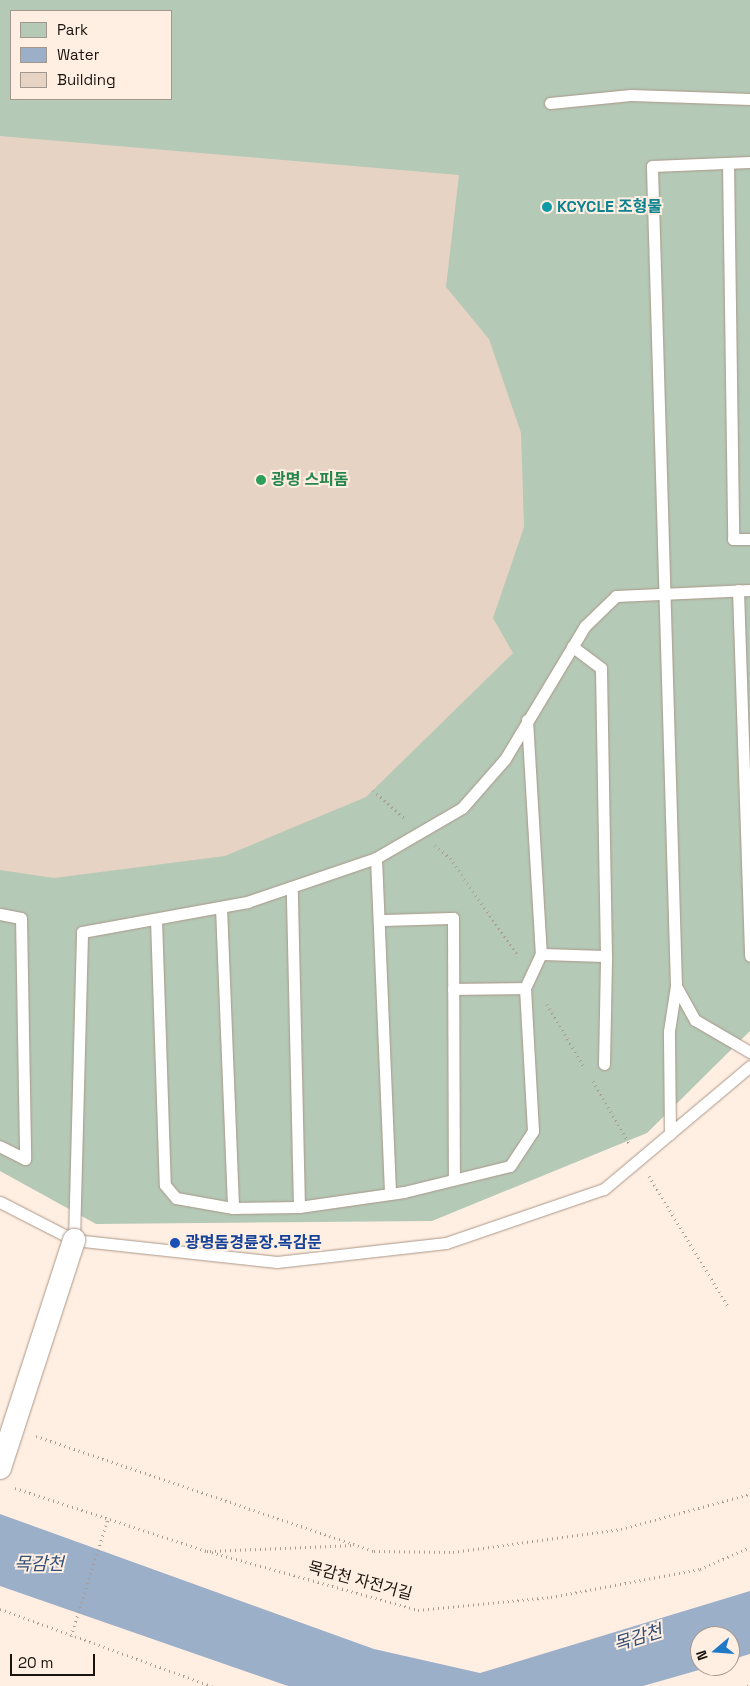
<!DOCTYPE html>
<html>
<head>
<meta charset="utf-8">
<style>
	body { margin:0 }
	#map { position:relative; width:750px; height:1686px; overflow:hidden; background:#ffefe2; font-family:"Space Grotesk","Noto Sans KR",sans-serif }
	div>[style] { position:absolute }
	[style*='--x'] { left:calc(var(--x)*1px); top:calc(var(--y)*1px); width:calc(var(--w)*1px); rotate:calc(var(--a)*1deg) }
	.green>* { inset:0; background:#b5c9b7 }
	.water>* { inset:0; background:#9cafc9 }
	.building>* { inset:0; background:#e7d3c3 }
	.path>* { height:3px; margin-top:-1.5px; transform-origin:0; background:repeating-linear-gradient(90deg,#a99d93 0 1px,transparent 0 5px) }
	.roads { filter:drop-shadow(0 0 1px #aa9889) drop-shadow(0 0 1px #aa9889) }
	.lane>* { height:11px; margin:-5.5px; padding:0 5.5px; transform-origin:5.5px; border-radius:5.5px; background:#fff }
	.bridges { filter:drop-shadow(0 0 1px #aa9889) drop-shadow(0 0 1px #aa9889) }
	.street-bridge>* { height:22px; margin:-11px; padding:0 11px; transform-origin:11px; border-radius:11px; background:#fff }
	.dots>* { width:14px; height:14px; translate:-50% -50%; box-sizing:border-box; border:2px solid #ffefe2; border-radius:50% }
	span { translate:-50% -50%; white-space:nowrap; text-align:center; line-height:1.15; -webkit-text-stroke:4px #ffefe2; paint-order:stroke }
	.culture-label { font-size:16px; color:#0d838f; font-weight:700 }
	.left { translate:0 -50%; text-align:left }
	.leisure-label { font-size:16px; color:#27864d; font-weight:700 }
	.transit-label { font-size:16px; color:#164399; font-weight:700 }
	.street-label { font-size:16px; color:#19130d }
	.water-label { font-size:18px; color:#334f76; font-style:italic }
	.legend { position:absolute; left:10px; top:10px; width:162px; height:90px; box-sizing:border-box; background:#ffefe2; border:1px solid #a3978d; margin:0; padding:6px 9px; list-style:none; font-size:15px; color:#19130d }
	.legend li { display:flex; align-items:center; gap:10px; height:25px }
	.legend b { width:25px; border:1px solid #a3978d }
	.north { position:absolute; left:690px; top:1626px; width:50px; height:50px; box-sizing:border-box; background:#ffefe2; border:1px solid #a3978d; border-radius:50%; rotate:252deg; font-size:14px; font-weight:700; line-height:20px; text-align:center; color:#19130d }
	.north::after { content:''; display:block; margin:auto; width:18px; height:22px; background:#1f79c6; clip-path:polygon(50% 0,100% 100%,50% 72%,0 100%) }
	.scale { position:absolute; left:10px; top:1654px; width:85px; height:22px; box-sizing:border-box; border:2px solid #19130d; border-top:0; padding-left:6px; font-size:15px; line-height:18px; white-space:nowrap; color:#19130d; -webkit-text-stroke:4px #ffefe2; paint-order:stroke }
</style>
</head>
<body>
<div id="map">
	<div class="green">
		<div style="clip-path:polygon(evenodd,0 0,750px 0,750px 1031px,647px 1133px,432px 1221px,96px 1224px,0 1171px,0 0,11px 11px,171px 11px,171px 99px,11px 99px,11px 11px)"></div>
	</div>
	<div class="water">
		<div style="clip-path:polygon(0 1514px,374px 1649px,480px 1673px,750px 1591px,750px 1654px,730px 1660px,730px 1636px,700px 1636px,700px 1666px,713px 1666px,643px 1686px,288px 1686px,0 1586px)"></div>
	</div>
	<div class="building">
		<div style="clip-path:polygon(0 136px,459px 175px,446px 287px,489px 339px,521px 433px,524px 527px,493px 618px,513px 653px,366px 797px,225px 856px,54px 878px,0 870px)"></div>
	</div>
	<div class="path">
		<div style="--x:373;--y:790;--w:42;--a:42.1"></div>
		<div style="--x:435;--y:845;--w:20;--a:41"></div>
		<div style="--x:450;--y:858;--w:119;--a:55.2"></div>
		<div style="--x:547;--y:1004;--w:71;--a:59.5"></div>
		<div style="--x:593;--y:1081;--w:72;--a:59.9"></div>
		<div style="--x:649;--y:1176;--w:154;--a:58.8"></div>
		<div style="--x:36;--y:1436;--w:357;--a:18.8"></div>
		<div style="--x:374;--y:1551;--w:79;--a:0.7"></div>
		<div style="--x:453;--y:1552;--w:170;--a:-7.8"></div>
		<div style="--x:621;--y:1529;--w:134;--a:-15.2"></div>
		<div style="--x:15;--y:1488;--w:202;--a:18.2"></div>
		<div style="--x:207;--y:1551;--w:219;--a:15.6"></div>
		<div style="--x:418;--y:1610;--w:134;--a:-5.6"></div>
		<div style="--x:551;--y:1597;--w:152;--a:-10.6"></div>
		<div style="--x:700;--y:1569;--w:55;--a:-23.7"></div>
		<div style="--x:210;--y:1551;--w:144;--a:-2.4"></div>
		<div style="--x:0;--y:1609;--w:226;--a:20"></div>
		<div style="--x:71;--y:1636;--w:123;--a:-72.5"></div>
		<div style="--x:747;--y:1686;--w:3;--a:-18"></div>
	</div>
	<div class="roads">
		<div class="lane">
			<div style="--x:550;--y:103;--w:81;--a:-5.6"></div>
			<div style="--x:631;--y:95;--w:119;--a:1.9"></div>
			<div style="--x:728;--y:163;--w:376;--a:89.2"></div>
			<div style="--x:733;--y:539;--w:17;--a:0"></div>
			<div style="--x:738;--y:590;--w:366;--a:88.1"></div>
			<div style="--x:527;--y:720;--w:234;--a:86.6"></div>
			<div style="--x:376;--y:858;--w:336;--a:87.6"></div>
			<div style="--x:221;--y:907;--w:301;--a:87.7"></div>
			<div style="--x:0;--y:914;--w:21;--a:11"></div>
			<div style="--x:21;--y:918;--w:241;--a:89"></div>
			<div style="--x:25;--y:1159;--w:28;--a:-153"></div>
			<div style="--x:156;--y:919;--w:266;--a:88.1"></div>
			<div style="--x:165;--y:1185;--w:17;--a:50"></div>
			<div style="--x:176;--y:1198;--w:58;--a:10"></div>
			<div style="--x:233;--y:1208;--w:66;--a:-0.9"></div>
			<div style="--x:299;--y:1207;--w:320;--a:-91.3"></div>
			<div style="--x:381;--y:920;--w:72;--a:-1.6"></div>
			<div style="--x:453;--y:918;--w:261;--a:89.8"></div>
			<div style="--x:676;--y:986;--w:820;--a:-91.68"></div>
			<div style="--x:652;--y:166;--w:98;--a:-2.3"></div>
			<div style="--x:453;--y:989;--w:72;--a:-0.8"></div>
			<div style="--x:604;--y:1064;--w:108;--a:-88.9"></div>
			<div style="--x:670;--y:1134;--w:103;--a:-90.6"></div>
			<div style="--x:669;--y:1031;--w:46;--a:-81.2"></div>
			<div style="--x:676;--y:986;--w:39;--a:61"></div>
			<div style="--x:695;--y:1020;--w:64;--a:30.2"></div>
			<div style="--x:0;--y:1202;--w:83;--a:27.2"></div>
			<div style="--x:74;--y:1240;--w:204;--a:6.2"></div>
			<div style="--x:277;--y:1262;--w:170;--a:-6.4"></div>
			<div style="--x:446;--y:1243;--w:167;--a:-18.9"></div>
			<div style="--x:604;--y:1189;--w:191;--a:-40.1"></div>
			<div style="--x:299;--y:1207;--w:106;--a:-8.1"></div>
			<div style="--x:404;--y:1192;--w:109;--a:-13.8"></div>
			<div style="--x:510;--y:1166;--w:42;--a:-56.7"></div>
			<div style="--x:533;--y:1131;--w:143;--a:-93.2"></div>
			<div style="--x:525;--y:988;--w:38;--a:-65"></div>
			<div style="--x:541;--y:954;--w:65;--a:1.8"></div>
			<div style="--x:606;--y:956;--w:288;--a:-91"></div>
			<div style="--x:601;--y:668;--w:36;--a:-143"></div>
			<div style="--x:74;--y:1240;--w:308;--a:-88.5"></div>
			<div style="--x:82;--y:932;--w:168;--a:-10.3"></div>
			<div style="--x:247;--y:902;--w:136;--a:-18.8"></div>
			<div style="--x:376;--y:858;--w:99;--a:-30.2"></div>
			<div style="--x:462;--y:808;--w:65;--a:-48.7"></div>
			<div style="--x:505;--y:759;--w:155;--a:-59"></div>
			<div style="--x:585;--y:626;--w:43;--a:-44.1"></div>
			<div style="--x:616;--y:596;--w:134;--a:-2.6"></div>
		</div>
	</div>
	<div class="bridges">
		<div class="street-bridge">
			<div style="--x:0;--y:1468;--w:240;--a:-72"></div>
		</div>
	</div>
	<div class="dots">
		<div style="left:547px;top:207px;background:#0f9aa8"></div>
		<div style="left:261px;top:480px;background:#2e9e5b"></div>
		<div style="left:175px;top:1243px;background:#1a4fb4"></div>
	</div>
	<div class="culture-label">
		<span class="left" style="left:557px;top:207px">KCYCLE 조형물</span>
	</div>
	<div class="leisure-label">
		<span class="left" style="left:271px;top:480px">광명 스피돔</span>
	</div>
	<div class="transit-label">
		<span class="left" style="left:185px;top:1243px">광명돔경륜장.목감문</span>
	</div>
	<div class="street-label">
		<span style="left:360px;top:1581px;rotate:15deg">목감천 자전거길</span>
	</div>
	<div class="water-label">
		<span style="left:39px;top:1564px">목감천</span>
		<span style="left:638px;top:1638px;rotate:-17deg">목감천</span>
	</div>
	<ul class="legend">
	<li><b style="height:14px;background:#b5c9b7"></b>Park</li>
	<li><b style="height:14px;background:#9cafc9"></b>Water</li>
	<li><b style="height:14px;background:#e7d3c3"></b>Building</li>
	</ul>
	<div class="north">N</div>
	<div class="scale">20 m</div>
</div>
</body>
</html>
